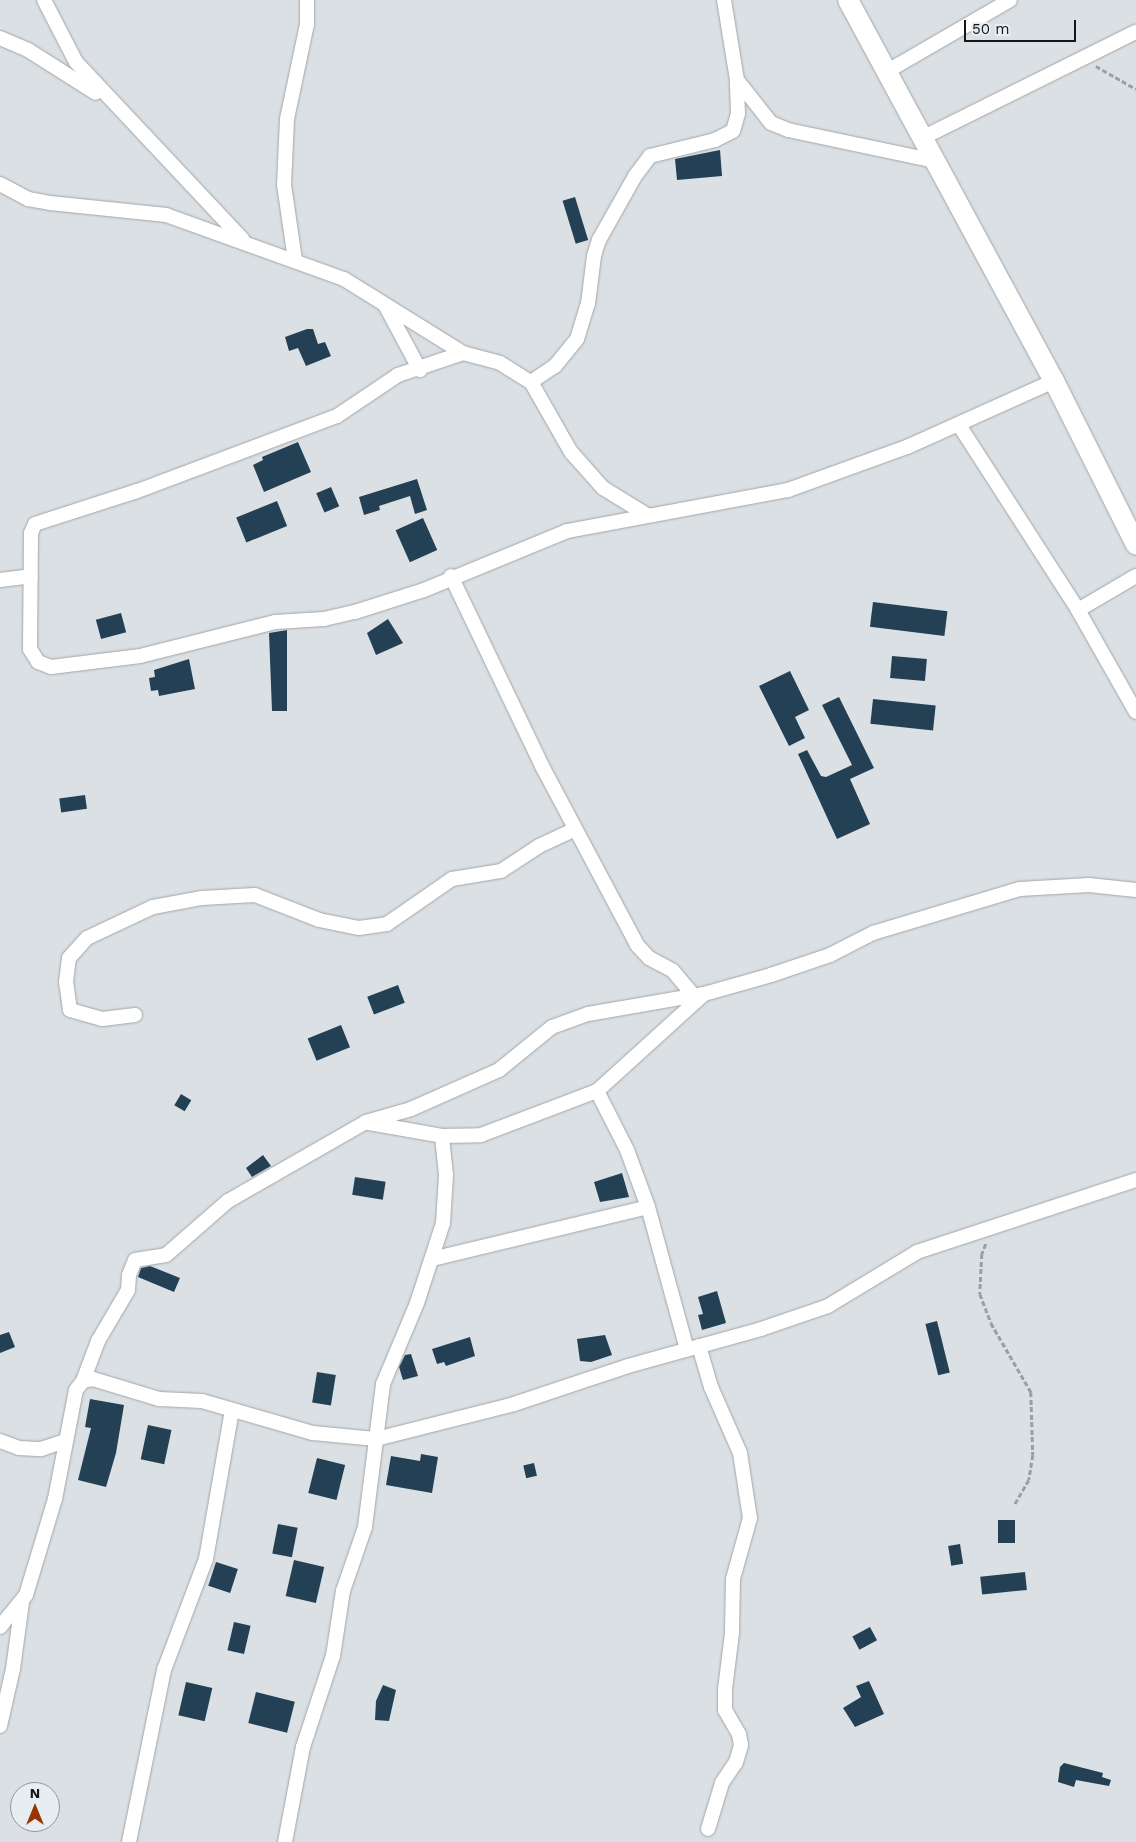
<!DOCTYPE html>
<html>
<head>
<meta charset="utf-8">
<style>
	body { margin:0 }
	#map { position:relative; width:1136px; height:1842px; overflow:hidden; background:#dbe0e4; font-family:"Work Sans",sans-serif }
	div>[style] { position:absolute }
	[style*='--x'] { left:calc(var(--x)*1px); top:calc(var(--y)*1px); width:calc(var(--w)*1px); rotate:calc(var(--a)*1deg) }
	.building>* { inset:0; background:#234054; transform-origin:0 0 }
	.path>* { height:2.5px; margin-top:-1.25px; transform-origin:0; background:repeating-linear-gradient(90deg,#9b9fa2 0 5px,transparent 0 7.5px) }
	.roads { filter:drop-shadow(0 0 1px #a1a6aa) drop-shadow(0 0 1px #a1a6aa) }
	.minor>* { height:14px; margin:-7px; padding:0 7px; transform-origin:7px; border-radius:7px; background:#fff }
	.secondary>* { height:20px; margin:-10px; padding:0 10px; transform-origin:10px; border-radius:10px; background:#fff }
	span { translate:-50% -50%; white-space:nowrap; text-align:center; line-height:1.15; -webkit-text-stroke:5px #e8edf1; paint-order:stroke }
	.north { position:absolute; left:10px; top:1782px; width:50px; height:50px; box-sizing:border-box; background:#e8edf1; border:1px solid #93979a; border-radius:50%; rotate:0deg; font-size:14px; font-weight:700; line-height:20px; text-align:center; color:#141617 }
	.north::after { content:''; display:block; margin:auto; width:18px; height:22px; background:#983400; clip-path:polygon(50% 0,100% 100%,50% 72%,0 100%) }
	.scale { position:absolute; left:964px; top:20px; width:112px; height:22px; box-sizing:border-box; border:2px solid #141617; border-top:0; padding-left:6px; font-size:15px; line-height:18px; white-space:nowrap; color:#141617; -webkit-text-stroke:4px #e8edf1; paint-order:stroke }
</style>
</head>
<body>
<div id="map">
	<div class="building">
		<div style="clip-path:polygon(720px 150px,722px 176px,677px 180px,675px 159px)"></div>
		<div style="left:575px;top:197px;width:45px;height:13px;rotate:73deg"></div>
		<div style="clip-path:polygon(307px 329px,313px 329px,318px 344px,325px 342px,331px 356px,306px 366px,298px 348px,289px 351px,285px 337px)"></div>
		<div style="clip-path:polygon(298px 442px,311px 472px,264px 492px,253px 465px,263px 460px,262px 457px)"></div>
		<div style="clip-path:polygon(417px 479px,427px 510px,415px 514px,410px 496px,379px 506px,380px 510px,364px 515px,359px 497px)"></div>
		<div style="left:331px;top:487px;width:21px;height:16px;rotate:67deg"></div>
		<div style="left:277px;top:501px;width:27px;height:44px;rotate:68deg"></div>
		<div style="left:423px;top:518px;width:35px;height:30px;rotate:66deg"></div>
		<div style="left:873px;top:602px;width:75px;height:25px;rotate:7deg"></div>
		<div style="left:121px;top:613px;width:20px;height:26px;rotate:75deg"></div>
		<div style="clip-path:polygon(388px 619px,403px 643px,376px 655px,367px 633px)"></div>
		<div style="clip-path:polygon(287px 630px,287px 711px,272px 711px,269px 633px)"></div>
		<div style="left:892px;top:656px;width:35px;height:22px;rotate:5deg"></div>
		<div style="clip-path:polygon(189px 659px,195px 689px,159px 696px,158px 690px,151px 691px,149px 678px,155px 677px,154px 670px)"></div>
		<div style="clip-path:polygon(790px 671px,809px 710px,795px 717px,805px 738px,789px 746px,759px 686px)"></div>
		<div style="clip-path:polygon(839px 697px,874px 768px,850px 779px,870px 824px,837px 839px,798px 754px,807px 750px,821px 776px,826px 777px,852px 765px,822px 705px)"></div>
		<div style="left:873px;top:699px;width:63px;height:25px;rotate:6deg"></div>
		<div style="left:85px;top:795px;width:14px;height:26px;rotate:82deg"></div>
		<div style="left:398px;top:985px;width:19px;height:33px;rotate:69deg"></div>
		<div style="left:341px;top:1025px;width:24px;height:36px;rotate:68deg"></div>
		<div style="left:181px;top:1094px;width:12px;height:13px;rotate:31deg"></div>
		<div style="clip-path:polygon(263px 1155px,271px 1166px,252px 1177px,246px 1168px)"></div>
		<div style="clip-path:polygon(622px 1173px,629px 1197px,600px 1202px,594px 1182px)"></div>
		<div style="left:355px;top:1177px;width:31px;height:18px;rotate:9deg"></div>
		<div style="clip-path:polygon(150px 1266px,180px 1278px,174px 1292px,138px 1277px,141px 1268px)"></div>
		<div style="clip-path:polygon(717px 1291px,726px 1323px,702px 1330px,698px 1315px,703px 1314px,698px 1297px)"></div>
		<div style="left:937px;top:1321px;width:53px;height:12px;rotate:76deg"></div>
		<div style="clip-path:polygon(9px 1332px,15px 1347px,0 1353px,0 1335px)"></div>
		<div style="clip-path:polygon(605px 1335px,612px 1355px,591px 1362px,580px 1361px,577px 1339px)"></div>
		<div style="clip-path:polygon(470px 1337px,475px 1356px,446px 1366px,444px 1362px,437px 1364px,432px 1349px)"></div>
		<div style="clip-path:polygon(411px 1354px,418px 1376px,403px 1380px,399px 1367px,405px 1355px)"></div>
		<div style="left:317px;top:1372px;width:19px;height:31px;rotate:9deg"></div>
		<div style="clip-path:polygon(90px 1399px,124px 1405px,116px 1453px,106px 1487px,78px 1480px,91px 1428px,85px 1427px)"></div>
		<div style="left:148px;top:1425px;width:24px;height:35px;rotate:12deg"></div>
		<div style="clip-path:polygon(421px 1454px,438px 1457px,432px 1493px,386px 1485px,391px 1456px,420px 1461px)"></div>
		<div style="left:317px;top:1458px;width:29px;height:36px;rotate:14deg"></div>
		<div style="left:534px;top:1463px;width:13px;height:11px;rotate:77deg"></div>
		<div style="left:998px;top:1520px;width:17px;height:23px"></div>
		<div style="left:278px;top:1524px;width:20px;height:30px;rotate:11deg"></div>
		<div style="left:960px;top:1544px;width:20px;height:12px;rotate:81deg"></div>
		<div style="left:294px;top:1560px;width:31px;height:37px;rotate:13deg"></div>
		<div style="left:216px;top:1562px;width:23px;height:25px;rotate:18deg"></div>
		<div style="left:1025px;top:1572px;width:18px;height:45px;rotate:84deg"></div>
		<div style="left:234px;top:1622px;width:17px;height:29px;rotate:13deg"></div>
		<div style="left:870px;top:1627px;width:15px;height:20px;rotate:62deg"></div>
		<div style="clip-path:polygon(869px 1681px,884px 1714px,855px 1727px,843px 1708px,861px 1697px,856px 1686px)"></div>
		<div style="left:186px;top:1682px;width:27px;height:34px;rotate:13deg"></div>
		<div style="clip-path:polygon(383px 1685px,396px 1690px,389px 1721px,375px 1720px,376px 1701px)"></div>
		<div style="left:256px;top:1692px;width:40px;height:32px;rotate:14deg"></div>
		<div style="clip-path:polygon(1064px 1763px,1103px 1773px,1102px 1777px,1111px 1780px,1109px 1786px,1076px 1780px,1074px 1787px,1058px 1782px,1060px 1767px)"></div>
	</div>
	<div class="path">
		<div style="--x:1096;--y:66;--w:46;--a:29.9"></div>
		<div style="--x:986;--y:1244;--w:11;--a:112"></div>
		<div style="--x:982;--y:1254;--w:40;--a:92.9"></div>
		<div style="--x:980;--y:1294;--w:31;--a:69"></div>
		<div style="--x:991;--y:1323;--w:80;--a:59.9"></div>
		<div style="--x:1031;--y:1392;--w:63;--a:88.2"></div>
		<div style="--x:1033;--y:1455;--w:25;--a:99"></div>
		<div style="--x:1029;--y:1480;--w:28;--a:120"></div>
	</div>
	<div class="roads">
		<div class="minor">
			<div style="--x:44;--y:0;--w:70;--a:62.7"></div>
			<div style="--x:76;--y:62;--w:243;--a:46.8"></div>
			<div style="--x:0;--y:38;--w:30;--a:23"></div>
			<div style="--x:28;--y:50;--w:80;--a:32.3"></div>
			<div style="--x:886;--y:72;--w:143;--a:-30.1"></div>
			<div style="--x:737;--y:80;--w:55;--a:51.7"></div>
			<div style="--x:771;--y:123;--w:18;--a:22"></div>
			<div style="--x:788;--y:130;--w:150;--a:11.9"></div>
			<div style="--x:922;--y:138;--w:239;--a:-26.4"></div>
			<div style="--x:0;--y:184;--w:32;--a:28"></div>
			<div style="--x:28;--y:199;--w:22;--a:10"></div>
			<div style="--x:50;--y:203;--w:117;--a:5.9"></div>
			<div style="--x:166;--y:215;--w:189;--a:19.8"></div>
			<div style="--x:344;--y:279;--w:140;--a:31.9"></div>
			<div style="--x:463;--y:353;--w:38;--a:15"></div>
			<div style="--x:500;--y:363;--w:36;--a:32"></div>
			<div style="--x:531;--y:382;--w:81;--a:60.3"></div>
			<div style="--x:571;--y:452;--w:48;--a:48.4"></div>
			<div style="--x:603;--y:488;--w:52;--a:31.5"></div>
			<div style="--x:295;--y:260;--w:76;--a:-98.3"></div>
			<div style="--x:284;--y:185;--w:66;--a:-87.4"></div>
			<div style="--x:287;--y:119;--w:97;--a:-78.1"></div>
			<div style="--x:307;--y:24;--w:24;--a:-90"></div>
			<div style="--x:385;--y:305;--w:74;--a:61.7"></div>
			<div style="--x:463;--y:353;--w:69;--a:161.3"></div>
			<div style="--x:398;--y:375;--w:73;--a:146.1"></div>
			<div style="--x:337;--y:416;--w:214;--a:159.4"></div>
			<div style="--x:137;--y:491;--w:107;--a:162.1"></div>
			<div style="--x:35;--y:524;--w:10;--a:114"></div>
			<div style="--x:31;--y:533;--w:116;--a:90.5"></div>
			<div style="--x:30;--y:649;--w:15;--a:58"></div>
			<div style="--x:38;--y:662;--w:14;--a:21"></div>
			<div style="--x:51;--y:667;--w:90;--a:-7"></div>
			<div style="--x:140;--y:656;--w:139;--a:-14.1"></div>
			<div style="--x:275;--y:622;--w:49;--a:-3.5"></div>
			<div style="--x:324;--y:619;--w:32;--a:-13"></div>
			<div style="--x:355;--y:612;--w:72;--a:-17.7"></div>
			<div style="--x:424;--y:590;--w:155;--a:-22.4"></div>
			<div style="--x:567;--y:531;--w:225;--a:-10.5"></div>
			<div style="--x:788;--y:490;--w:127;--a:-19.9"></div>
			<div style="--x:907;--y:447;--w:161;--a:-24.2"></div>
			<div style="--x:531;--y:382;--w:29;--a:-34"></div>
			<div style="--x:555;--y:366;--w:35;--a:-51"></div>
			<div style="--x:577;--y:339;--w:37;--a:-73"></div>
			<div style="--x:588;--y:304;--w:48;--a:-82.9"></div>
			<div style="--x:594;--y:256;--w:17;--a:-73"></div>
			<div style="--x:599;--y:240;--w:73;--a:-60.6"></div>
			<div style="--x:635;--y:176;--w:25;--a:-53"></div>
			<div style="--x:650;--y:156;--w:67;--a:-13.8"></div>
			<div style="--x:715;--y:140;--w:20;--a:-27"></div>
			<div style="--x:733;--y:131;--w:18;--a:-74"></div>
			<div style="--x:738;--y:114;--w:34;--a:-92"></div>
			<div style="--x:737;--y:80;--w:81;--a:-99.2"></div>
			<div style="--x:959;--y:425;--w:220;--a:57.2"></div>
			<div style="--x:1078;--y:610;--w:117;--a:60.4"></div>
			<div style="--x:451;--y:576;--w:211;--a:64.4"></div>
			<div style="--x:542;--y:766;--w:203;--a:62"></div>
			<div style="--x:637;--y:945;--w:18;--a:47"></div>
			<div style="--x:649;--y:958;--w:27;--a:28"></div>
			<div style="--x:673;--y:971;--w:30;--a:50"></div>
			<div style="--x:0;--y:580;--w:31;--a:-7"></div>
			<div style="--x:1078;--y:610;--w:67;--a:-30.4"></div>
			<div style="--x:135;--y:1015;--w:33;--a:173"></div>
			<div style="--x:102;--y:1019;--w:33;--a:-164"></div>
			<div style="--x:70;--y:1010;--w:28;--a:-98"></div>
			<div style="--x:66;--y:982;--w:24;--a:-83"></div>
			<div style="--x:69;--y:958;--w:27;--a:-48"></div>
			<div style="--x:87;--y:938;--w:73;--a:-25.2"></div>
			<div style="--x:153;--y:907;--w:50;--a:-10.4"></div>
			<div style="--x:202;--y:898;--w:53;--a:-3.2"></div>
			<div style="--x:255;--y:895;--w:69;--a:21.3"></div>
			<div style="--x:319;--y:920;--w:41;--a:11.3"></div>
			<div style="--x:359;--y:928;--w:28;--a:-8"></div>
			<div style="--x:387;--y:924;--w:79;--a:-34.7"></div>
			<div style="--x:452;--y:879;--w:50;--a:-9.3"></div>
			<div style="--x:501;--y:871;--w:45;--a:-33.3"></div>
			<div style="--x:539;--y:846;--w:40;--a:-25"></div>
			<div style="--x:597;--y:1091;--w:66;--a:63"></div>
			<div style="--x:627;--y:1150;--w:61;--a:69.8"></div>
			<div style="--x:648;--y:1207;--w:148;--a:74.7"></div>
			<div style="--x:369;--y:1123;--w:74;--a:10.1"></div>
			<div style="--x:442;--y:1136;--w:39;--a:-1"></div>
			<div style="--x:481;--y:1135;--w:124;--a:-20.8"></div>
			<div style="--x:597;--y:1091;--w:144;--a:-42.2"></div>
			<div style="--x:432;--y:1259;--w:222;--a:-13.5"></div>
			<div style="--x:699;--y:1346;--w:43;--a:73.7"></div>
			<div style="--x:711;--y:1387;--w:72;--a:66.3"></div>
			<div style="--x:740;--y:1453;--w:66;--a:81.3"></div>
			<div style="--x:750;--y:1518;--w:63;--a:105.6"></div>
			<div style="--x:733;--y:1579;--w:54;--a:91.1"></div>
			<div style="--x:732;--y:1633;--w:56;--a:97.1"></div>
			<div style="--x:725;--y:1689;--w:21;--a:90"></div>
			<div style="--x:725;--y:1710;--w:28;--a:60"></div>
			<div style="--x:739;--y:1734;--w:11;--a:80"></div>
			<div style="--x:741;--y:1745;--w:18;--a:106"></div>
			<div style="--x:736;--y:1762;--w:25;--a:124"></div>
			<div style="--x:722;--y:1783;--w:48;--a:106.9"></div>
			<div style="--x:83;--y:1381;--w:43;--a:-69.4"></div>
			<div style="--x:98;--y:1341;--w:59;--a:-59.5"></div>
			<div style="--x:128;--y:1290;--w:15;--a:-86"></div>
			<div style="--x:129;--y:1275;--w:16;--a:-68"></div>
			<div style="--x:135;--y:1260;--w:31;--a:-9"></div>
			<div style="--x:166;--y:1255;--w:82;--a:-41.1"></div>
			<div style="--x:228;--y:1201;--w:159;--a:-29.8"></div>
			<div style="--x:366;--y:1122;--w:47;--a:-16.1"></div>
			<div style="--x:411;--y:1109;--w:96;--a:-23.9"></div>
			<div style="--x:499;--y:1070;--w:68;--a:-39.1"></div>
			<div style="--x:552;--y:1027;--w:38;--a:-20"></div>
			<div style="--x:588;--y:1014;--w:118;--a:-9.8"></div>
			<div style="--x:704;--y:994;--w:70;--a:-15.8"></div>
			<div style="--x:771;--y:975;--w:62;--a:-18.7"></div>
			<div style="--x:830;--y:955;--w:48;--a:-27.1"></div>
			<div style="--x:873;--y:933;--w:153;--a:-16.7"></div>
			<div style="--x:1020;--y:889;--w:69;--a:-3.3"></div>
			<div style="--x:1089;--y:885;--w:47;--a:6.1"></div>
			<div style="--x:0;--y:1441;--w:20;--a:20"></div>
			<div style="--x:19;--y:1448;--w:22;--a:3"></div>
			<div style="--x:41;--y:1449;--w:26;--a:-18"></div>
			<div style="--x:0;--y:1627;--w:41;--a:-50.9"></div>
			<div style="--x:26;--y:1595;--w:100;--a:-73.2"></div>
			<div style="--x:55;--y:1499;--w:111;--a:-79.1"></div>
			<div style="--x:76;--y:1390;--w:11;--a:-52"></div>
			<div style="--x:83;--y:1381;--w:10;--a:-11"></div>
			<div style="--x:93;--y:1379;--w:69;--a:16.9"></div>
			<div style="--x:159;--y:1399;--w:43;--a:2.7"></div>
			<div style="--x:202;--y:1401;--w:116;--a:16.1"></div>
			<div style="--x:313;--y:1433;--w:63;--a:5.4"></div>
			<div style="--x:376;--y:1439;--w:142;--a:-14.2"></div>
			<div style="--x:514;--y:1404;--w:120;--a:-18.4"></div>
			<div style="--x:628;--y:1366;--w:138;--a:-15.5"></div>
			<div style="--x:761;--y:1329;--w:71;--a:-18.9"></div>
			<div style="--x:828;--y:1306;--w:104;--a:-31.2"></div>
			<div style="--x:917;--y:1252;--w:231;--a:-18.2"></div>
			<div style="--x:0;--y:1726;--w:58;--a:-77.2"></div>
			<div style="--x:13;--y:1669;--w:68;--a:-82.3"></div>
			<div style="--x:129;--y:1842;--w:176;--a:-78.5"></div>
			<div style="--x:164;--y:1670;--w:119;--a:-69.3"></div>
			<div style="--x:206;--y:1559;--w:151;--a:-80.1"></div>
			<div style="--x:285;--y:1842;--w:97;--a:-79.3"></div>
			<div style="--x:303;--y:1747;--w:96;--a:-71.8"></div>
			<div style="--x:333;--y:1656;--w:66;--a:-81.3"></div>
			<div style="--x:343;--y:1591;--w:68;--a:-71"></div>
			<div style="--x:365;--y:1527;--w:144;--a:-82.8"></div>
			<div style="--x:383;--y:1384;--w:88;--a:-67.2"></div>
			<div style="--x:417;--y:1303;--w:84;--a:-72"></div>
			<div style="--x:443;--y:1223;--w:48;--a:-86.4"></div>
			<div style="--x:446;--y:1175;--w:39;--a:-96"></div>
		</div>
		<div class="secondary">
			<div style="--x:848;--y:0;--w:433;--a:61.6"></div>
			<div style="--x:1054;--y:381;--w:183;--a:63.4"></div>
		</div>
	</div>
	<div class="north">N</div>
	<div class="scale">50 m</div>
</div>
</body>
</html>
